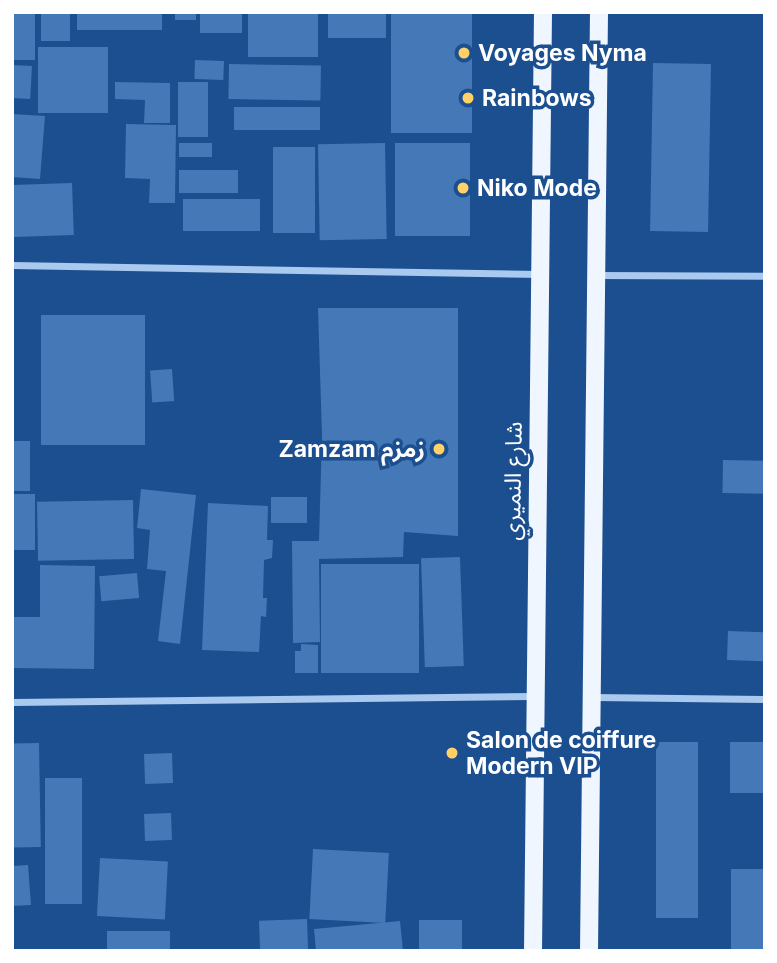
<!DOCTYPE html>
<html>
<head>
<meta charset="utf-8">
<style>
	body { margin:0 }
	#map { position:relative; width:777px; height:963px; overflow:hidden; background:#1b4f8f; font-family:Inter,"Noto Sans Arabic",sans-serif }
	div>[style] { position:absolute }
	[style*='--x'] { left:calc(var(--x)*1px); top:calc(var(--y)*1px); width:calc(var(--w)*1px); rotate:calc(var(--a)*1deg) }
	.building>* { inset:0; background:#4478b7; transform-origin:0 0 }
	.minor>* { height:7px; margin:-3.5px; padding:0 3.5px; transform-origin:3.5px; border-radius:3.5px; background:#a9c9ee }
	.primary>* { height:18px; margin:-9px; padding:0 9px; transform-origin:9px; border-radius:9px; background:#f0f6ff }
	.dots>* { width:19px; height:19px; translate:-50% -50%; box-sizing:border-box; border:4px solid #1b4f8f; border-radius:50% }
	span { translate:-50% -50%; white-space:nowrap; text-align:center; line-height:1.15; -webkit-text-stroke:7px #1b4f8f; paint-order:stroke }
	.poi-label { font-size:23px; color:#fff; font-weight:700 }
	.left { translate:0 -50%; text-align:left }
	.right { translate:-100% -50%; text-align:right }
	.street-label { font-size:23px; color:#fff }
	.frame { position:absolute; inset:0; border:14px solid #fff; pointer-events:none }
</style>
</head>
<body>
<div id="map">
	<div class="building">
		<div style="left:12px;top:12px;width:23px;height:48px"></div>
		<div style="left:41px;top:12px;width:29px;height:29px"></div>
		<div style="left:77px;top:12px;width:85px;height:18px"></div>
		<div style="left:175px;top:12px;width:21px;height:8px"></div>
		<div style="left:200px;top:12px;width:42px;height:21px"></div>
		<div style="left:248px;top:12px;width:70px;height:45px"></div>
		<div style="left:328px;top:12px;width:58px;height:26px"></div>
		<div style="left:391px;top:12px;width:81px;height:121px"></div>
		<div style="left:38px;top:47px;width:70px;height:66px"></div>
		<div style="left:195px;top:60px;width:29px;height:19px;rotate:2deg"></div>
		<div style="left:653px;top:63px;width:58px;height:168px;rotate:1deg"></div>
		<div style="left:229px;top:64px;width:92px;height:35px;rotate:1deg"></div>
		<div style="left:12px;top:65px;width:20px;height:33px;rotate:3deg"></div>
		<div style="clip-path:polygon(115px 82px,170px 83px,170px 123px,144px 123px,145px 100px,115px 99px)"></div>
		<div style="left:178px;top:82px;width:30px;height:55px"></div>
		<div style="left:234px;top:107px;width:86px;height:23px"></div>
		<div style="clip-path:polygon(12px 114px,45px 116px,40px 179px,12px 177px)"></div>
		<div style="clip-path:polygon(126px 124px,176px 125px,175px 203px,149px 203px,150px 179px,125px 178px)"></div>
		<div style="left:179px;top:143px;width:33px;height:14px"></div>
		<div style="left:385px;top:143px;width:96px;height:67px;rotate:89deg"></div>
		<div style="left:395px;top:143px;width:75px;height:93px"></div>
		<div style="left:273px;top:147px;width:42px;height:86px"></div>
		<div style="left:238px;top:170px;width:23px;height:59px;rotate:90deg"></div>
		<div style="left:72px;top:183px;width:52px;height:60px;rotate:88deg"></div>
		<div style="left:183px;top:199px;width:77px;height:32px"></div>
		<div style="clip-path:polygon(318px 308px,458px 308px,458px 536px,404px 532px,403px 557px,319px 559px,320px 642px,293px 643px,292px 541px,319px 541px,322px 436px)"></div>
		<div style="left:41px;top:315px;width:104px;height:130px"></div>
		<div style="left:172px;top:369px;width:32px;height:22px;rotate:86deg"></div>
		<div style="left:12px;top:441px;width:18px;height:50px"></div>
		<div style="left:723px;top:460px;width:42px;height:33px;rotate:1deg"></div>
		<div style="clip-path:polygon(141px 489px,196px 495px,180px 644px,158px 641px,166px 571px,147px 569px,150px 530px,137px 528px)"></div>
		<div style="left:12px;top:494px;width:23px;height:56px"></div>
		<div style="left:271px;top:497px;width:36px;height:26px"></div>
		<div style="left:133px;top:500px;width:59px;height:96px;rotate:89deg"></div>
		<div style="clip-path:polygon(208px 503px,268px 506px,267px 540px,273px 540px,272px 558px,264px 560px,263px 598px,267px 598px,266px 617px,261px 616px,259px 652px,202px 650px)"></div>
		<div style="left:460px;top:557px;width:109px;height:39px;rotate:88deg"></div>
		<div style="left:321px;top:564px;width:98px;height:109px"></div>
		<div style="clip-path:polygon(40px 565px,95px 566px,94px 669px,12px 668px,12px 617px,40px 617px)"></div>
		<div style="left:137px;top:573px;width:25px;height:38px;rotate:85deg"></div>
		<div style="left:728px;top:631px;width:37px;height:29px;rotate:2deg"></div>
		<div style="clip-path:polygon(301px 644px,318px 645px,318px 673px,295px 673px,295px 651px,301px 651px)"></div>
		<div style="left:698px;top:742px;width:176px;height:42px;rotate:90deg"></div>
		<div style="left:730px;top:742px;width:35px;height:51px"></div>
		<div style="left:39px;top:743px;width:104px;height:27px;rotate:89deg"></div>
		<div style="left:172px;top:753px;width:30px;height:28px;rotate:88deg"></div>
		<div style="left:82px;top:778px;width:126px;height:37px;rotate:90deg"></div>
		<div style="left:171px;top:813px;width:27px;height:27px;rotate:88deg"></div>
		<div style="left:313px;top:849px;width:76px;height:70px;rotate:3deg"></div>
		<div style="left:100px;top:858px;width:68px;height:58px;rotate:3deg"></div>
		<div style="clip-path:polygon(28px 865px,31px 905px,12px 906px,12px 866px)"></div>
		<div style="left:731px;top:869px;width:34px;height:82px"></div>
		<div style="left:307px;top:919px;width:32px;height:48px;rotate:88deg"></div>
		<div style="left:462px;top:920px;width:31px;height:43px;rotate:90deg"></div>
		<div style="clip-path:polygon(400px 921px,403px 951px,316px 951px,314px 929px)"></div>
		<div style="left:107px;top:931px;width:63px;height:20px"></div>
	</div>
	<div class="minor">
		<div style="--x:12;--y:265;--w:528;--a:0.98"></div>
		<div style="--x:597;--y:275;--w:168;--a:0.3"></div>
		<div style="--x:594;--y:697;--w:171;--a:0.7"></div>
		<div style="--x:12;--y:702;--w:522;--a:-0.66"></div>
	</div>
	<div class="primary">
		<div style="--x:533;--y:951;--w:939;--a:-89.39"></div>
		<div style="--x:589;--y:951;--w:939;--a:-89.39"></div>
	</div>
	<div class="dots">
		<div style="left:464px;top:53px;background:#ffd166"></div>
		<div style="left:468px;top:98px;background:#ffd166"></div>
		<div style="left:463px;top:188px;background:#ffd166"></div>
		<div style="left:439px;top:449px;background:#ffd166"></div>
		<div style="left:452px;top:753px;background:#ffd166"></div>
	</div>
	<div class="poi-label">
		<span class="left" style="left:478px;top:53px">Voyages Nyma</span>
		<span class="left" style="left:482px;top:98px">Rainbows</span>
		<span class="left" style="left:477px;top:188px">Niko Mode</span>
		<span class="right" style="left:425px;top:449px">Zamzam زمزم</span>
		<span class="left" style="left:466px;top:753px">Salon de coiffure<br>Modern VIP</span>
	</div>
	<div class="street-label">
		<span style="left:513px;top:481px;rotate:-89deg">شارع النميري</span>
	</div>
	<div class="frame"></div>
</div>
</body>
</html>
